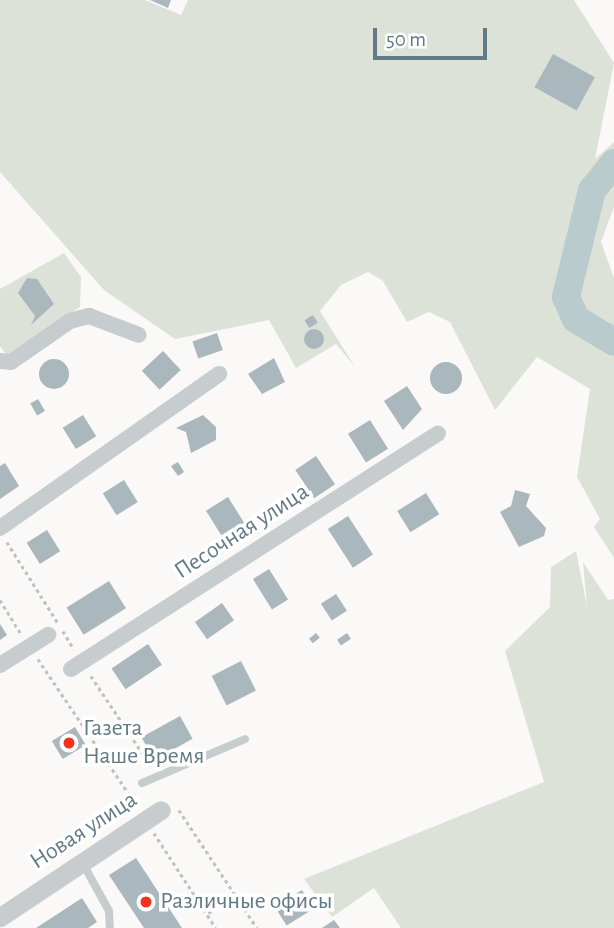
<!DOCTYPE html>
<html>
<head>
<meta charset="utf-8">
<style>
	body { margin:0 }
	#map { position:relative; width:614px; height:928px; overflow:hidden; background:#faf9f7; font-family:"Alegreya Sans",sans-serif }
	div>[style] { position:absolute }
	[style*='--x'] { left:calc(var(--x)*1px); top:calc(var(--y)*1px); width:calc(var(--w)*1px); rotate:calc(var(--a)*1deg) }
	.green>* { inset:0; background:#dce2d8 }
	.river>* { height:28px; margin:-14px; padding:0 14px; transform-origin:14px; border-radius:14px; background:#bacbcd }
	.building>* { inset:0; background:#aab7bc; transform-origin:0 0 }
	.round { border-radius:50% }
	.path>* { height:2.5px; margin-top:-1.25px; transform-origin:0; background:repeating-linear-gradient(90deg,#bec2c4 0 3.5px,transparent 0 7px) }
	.service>* { height:8px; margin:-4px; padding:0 4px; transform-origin:4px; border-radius:4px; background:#c7cccf }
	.minor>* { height:16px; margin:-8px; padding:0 8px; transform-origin:8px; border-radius:8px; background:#c7cccf }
	.tertiary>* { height:19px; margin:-9.5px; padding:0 9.5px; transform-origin:9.5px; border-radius:9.5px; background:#c7cccf }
	.dots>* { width:19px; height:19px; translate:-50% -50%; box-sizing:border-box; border:4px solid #fff; border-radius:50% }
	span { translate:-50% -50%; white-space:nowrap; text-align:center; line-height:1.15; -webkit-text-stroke:7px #fff; paint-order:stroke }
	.street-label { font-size:24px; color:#627a85 }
	.poi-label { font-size:24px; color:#627a85 }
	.left { translate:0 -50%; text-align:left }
	.scale { position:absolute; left:373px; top:28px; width:114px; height:32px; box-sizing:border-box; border:4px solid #627a85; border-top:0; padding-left:9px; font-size:21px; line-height:24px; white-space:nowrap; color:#627a85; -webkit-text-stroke:5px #fff; paint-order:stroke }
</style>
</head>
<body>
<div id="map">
	<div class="green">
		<div style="clip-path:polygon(0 0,145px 0,181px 15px,188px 0,574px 0,614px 63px,595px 159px,614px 142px,614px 207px,601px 242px,614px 278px,614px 558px,594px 527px,600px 519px,577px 477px,590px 389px,537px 357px,495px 410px,450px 322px,429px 312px,407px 322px,383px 281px,368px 272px,341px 285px,320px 311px,355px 367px,336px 344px,296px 368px,269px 320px,175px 339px,104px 290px,0 172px)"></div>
		<div style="clip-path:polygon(64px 253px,81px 277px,80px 307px,7px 356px,0 346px,0 289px)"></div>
		<div style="clip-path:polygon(576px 551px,587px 606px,583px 562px,608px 600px,614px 599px,614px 928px,401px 928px,374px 888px,332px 917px,304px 879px,544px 782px,505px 651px,550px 607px,551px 567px)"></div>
	</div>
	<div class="river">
		<div style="--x:614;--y:163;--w:35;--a:129"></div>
		<div style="--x:592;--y:190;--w:110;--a:103.7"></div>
		<div style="--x:566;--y:297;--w:24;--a:66"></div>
		<div style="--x:576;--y:319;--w:44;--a:31.2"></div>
	</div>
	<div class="building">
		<div style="clip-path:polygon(150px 0,171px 0,168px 8px)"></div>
		<div style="left:553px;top:54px;width:48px;height:38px;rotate:29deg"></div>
		<div style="clip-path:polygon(27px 278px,37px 279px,54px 304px,31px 325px,35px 316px,18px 293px)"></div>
		<div style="left:313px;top:315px;width:9px;height:10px;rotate:58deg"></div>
		<div class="round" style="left:304px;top:329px;width:20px;height:20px"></div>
		<div style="left:217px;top:333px;width:18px;height:26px;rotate:71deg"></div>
		<div style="left:163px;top:351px;width:26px;height:29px;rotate:47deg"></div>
		<div style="clip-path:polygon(274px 358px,285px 382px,262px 394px,248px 374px)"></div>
		<div class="round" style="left:39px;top:359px;width:30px;height:30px"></div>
		<div class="round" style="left:430px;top:362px;width:32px;height:32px"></div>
		<div style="clip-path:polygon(407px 386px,422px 409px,403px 430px,384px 401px)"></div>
		<div style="left:38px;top:399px;width:14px;height:9px;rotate:60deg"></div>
		<div style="left:83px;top:415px;width:25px;height:24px;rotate:58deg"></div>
		<div style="clip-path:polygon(203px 415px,216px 427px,216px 440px,191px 453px,186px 432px,176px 428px)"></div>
		<div style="left:370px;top:420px;width:34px;height:26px;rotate:58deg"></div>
		<div style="left:316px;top:456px;width:34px;height:25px;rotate:56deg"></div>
		<div style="clip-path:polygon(178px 462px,184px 472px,178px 476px,171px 466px)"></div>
		<div style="clip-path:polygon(5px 463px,19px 486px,0 499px,0 466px)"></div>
		<div style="left:124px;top:480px;width:26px;height:25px;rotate:58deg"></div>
		<div style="clip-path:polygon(515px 490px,530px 494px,526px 506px,546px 528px,544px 536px,519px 547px,500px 512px,511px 506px)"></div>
		<div style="left:426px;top:493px;width:25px;height:34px;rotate:58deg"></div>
		<div style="left:228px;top:497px;width:34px;height:26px;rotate:58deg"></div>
		<div style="left:348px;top:516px;width:46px;height:24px;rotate:57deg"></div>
		<div style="left:47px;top:530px;width:25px;height:24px;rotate:58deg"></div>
		<div style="left:269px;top:569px;width:36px;height:19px;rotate:58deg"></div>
		<div style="left:109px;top:581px;width:32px;height:50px;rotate:58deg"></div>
		<div style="left:336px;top:594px;width:20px;height:18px;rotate:57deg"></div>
		<div style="left:222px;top:603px;width:21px;height:33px;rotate:55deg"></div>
		<div style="clip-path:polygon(0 624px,7px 635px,0 640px)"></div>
		<div style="left:316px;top:633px;width:6px;height:9px;rotate:51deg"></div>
		<div style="left:347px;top:633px;width:7px;height:12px;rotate:56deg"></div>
		<div style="left:148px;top:644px;width:25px;height:44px;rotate:56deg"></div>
		<div style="left:241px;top:661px;width:33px;height:33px;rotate:63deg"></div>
		<div style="left:180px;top:716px;width:26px;height:44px;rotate:61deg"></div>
		<div style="left:75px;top:727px;width:21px;height:27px;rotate:59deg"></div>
		<div style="clip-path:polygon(136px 858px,182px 928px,144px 928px,109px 875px)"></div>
		<div style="left:302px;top:890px;width:22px;height:32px;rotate:58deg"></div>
		<div style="clip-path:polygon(82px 898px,97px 922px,88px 928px,36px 928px)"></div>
		<div style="clip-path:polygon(334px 920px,340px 928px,322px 928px)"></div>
	</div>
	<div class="path">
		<div style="--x:7;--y:542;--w:96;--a:57.8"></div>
		<div style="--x:0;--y:600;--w:39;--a:58"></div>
		<div style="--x:63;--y:631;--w:21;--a:59"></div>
		<div style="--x:38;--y:659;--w:179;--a:56"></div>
		<div style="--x:91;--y:676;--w:108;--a:56.3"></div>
		<div style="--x:179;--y:810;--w:141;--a:56.5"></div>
		<div style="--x:154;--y:833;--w:113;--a:56.9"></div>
		<div style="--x:208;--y:913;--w:32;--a:-32"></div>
	</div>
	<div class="service">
		<div style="--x:142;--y:783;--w:112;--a:-23.1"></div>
		<div style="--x:82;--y:862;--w:56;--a:61.1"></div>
		<div style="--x:109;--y:911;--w:17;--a:87"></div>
	</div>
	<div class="minor">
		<div style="--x:0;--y:361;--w:11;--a:5"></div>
		<div style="--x:11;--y:362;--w:72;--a:-34.8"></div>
		<div style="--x:70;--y:321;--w:20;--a:-15"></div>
		<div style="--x:89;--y:316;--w:53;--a:20.8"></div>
		<div style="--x:0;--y:528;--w:268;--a:-35.1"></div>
		<div style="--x:0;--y:665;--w:57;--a:-32"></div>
		<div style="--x:71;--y:669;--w:436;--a:-32.7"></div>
	</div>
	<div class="tertiary">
		<div style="--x:0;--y:917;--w:193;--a:-33.6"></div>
	</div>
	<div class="dots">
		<div style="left:69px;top:743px;background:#f4311c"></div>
		<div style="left:146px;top:902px;background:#f4311c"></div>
	</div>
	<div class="street-label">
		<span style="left:242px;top:532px;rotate:-33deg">Песочная улица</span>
		<span style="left:84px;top:831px;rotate:-33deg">Новая улица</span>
	</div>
	<div class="poi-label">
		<span class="left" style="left:83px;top:743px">Газета<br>Наше Время</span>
		<span class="left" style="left:160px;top:902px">Различные офисы</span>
	</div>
	<div class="scale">50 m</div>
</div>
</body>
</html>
